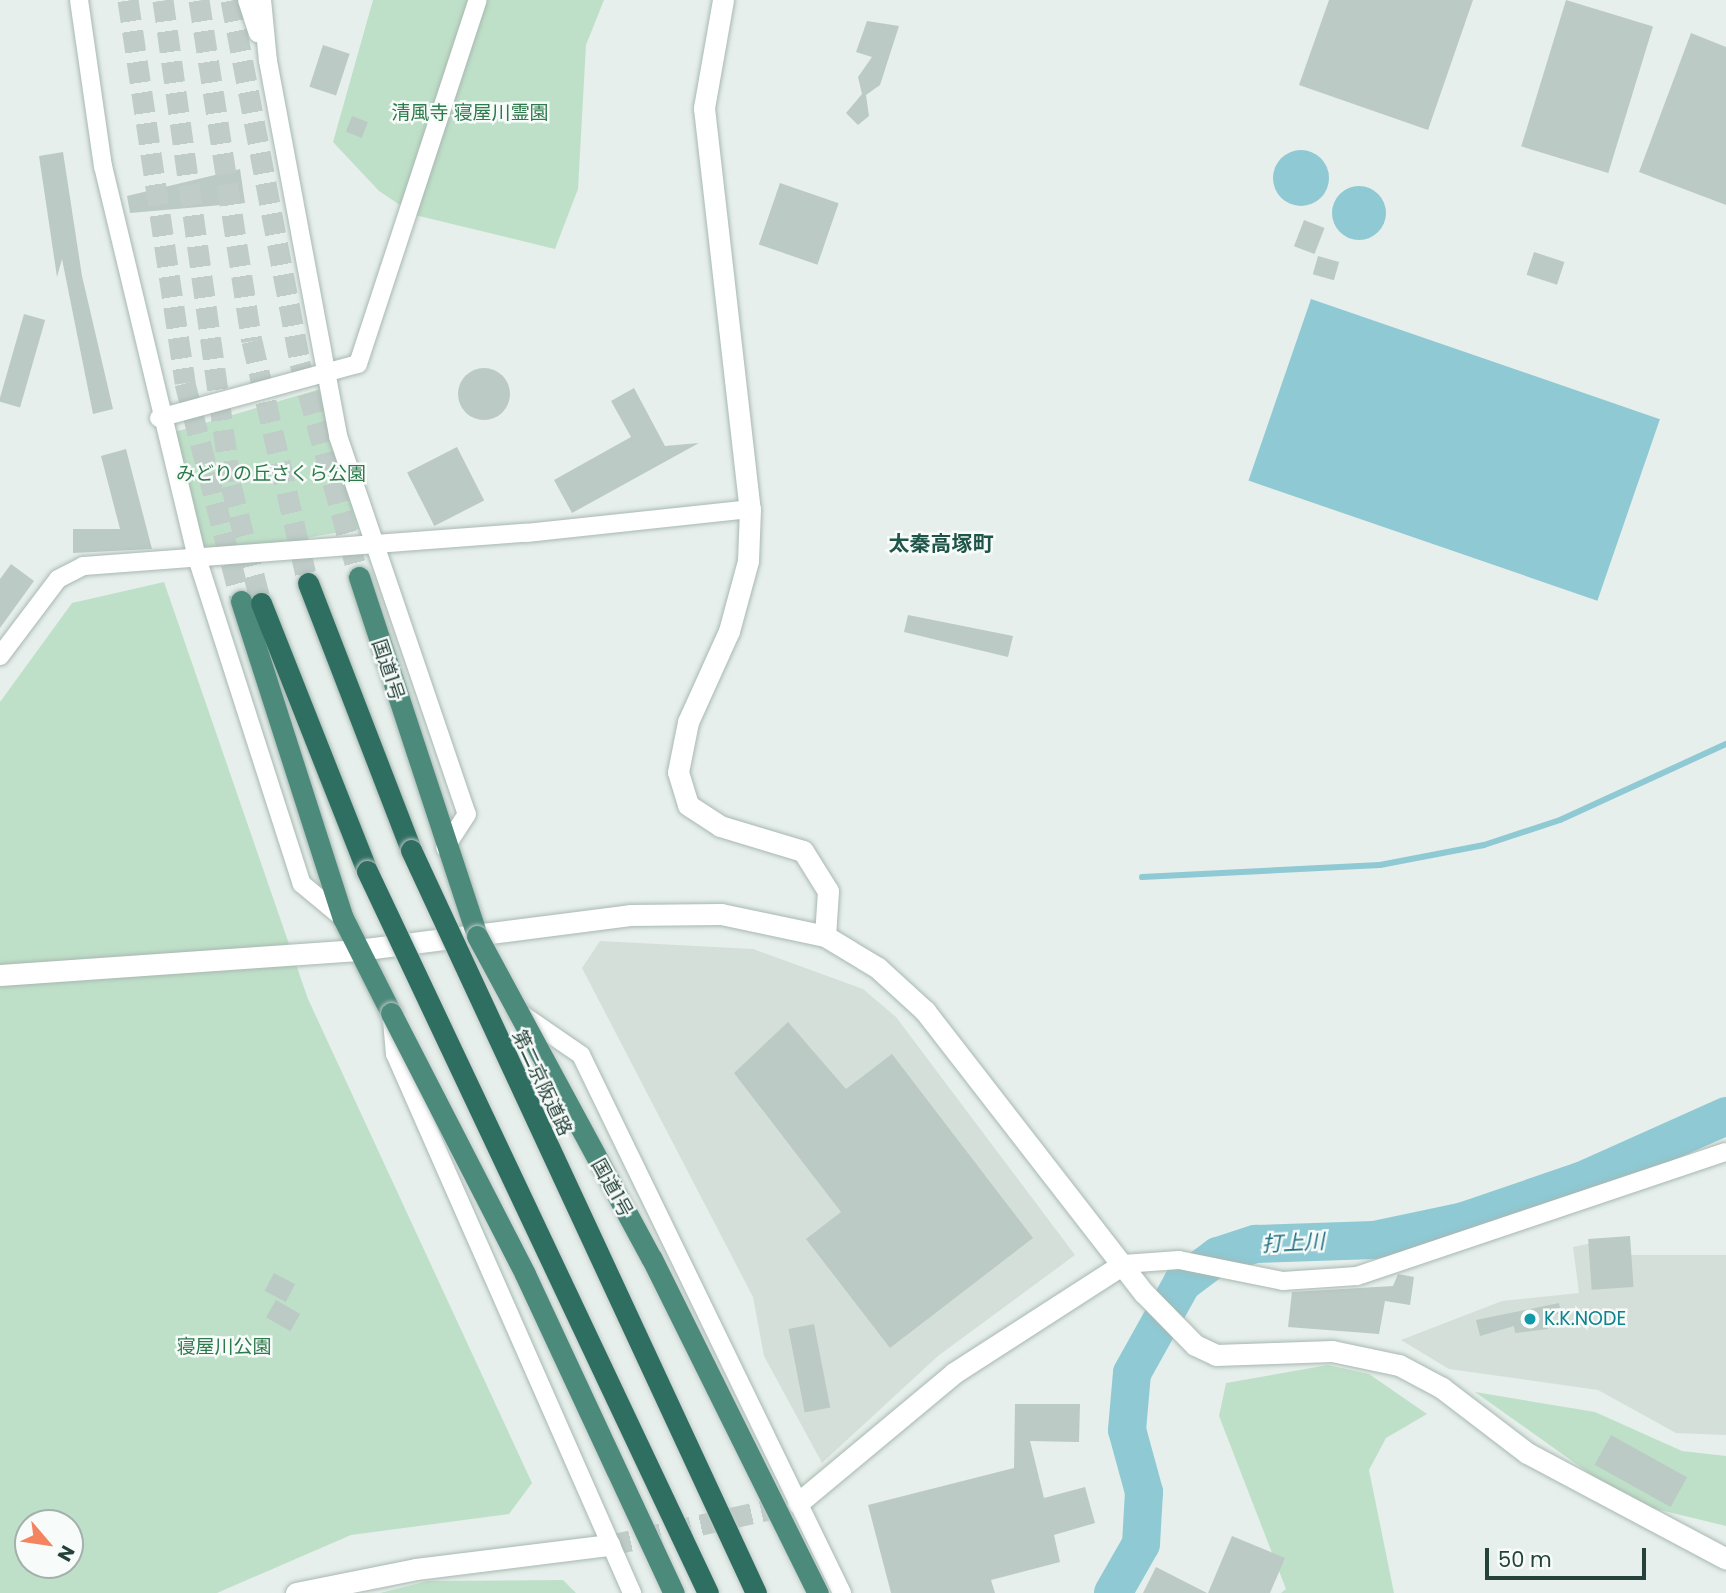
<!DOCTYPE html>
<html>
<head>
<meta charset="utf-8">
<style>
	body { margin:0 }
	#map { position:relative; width:1726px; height:1593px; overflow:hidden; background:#e6efeb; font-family:Poppins,"Noto Sans JP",sans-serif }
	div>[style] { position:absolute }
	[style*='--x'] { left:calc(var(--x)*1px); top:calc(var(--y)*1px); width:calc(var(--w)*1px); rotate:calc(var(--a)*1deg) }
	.built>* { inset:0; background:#d4dfda }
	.green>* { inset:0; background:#bfe0c8 }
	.water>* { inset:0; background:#8ec9d4; transform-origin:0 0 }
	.round { border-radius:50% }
	.stream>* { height:6px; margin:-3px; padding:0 3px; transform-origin:3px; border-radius:3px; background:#8ec9d4 }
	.river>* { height:38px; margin:-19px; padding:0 19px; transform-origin:19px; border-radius:19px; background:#8ec9d4 }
	.building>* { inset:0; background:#bbcac4; transform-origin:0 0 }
	.tertiary-tunnel>* { height:21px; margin-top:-10.5px; transform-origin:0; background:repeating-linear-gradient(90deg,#bfccc8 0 21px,transparent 0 31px) }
	.trunk-tunnel>* { height:21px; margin-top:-10.5px; transform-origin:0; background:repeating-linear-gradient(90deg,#bfccc8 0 21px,transparent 0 31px) }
	.motorway-tunnel>* { height:21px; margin-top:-10.5px; transform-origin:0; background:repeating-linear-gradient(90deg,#bfccc8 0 21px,transparent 0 31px) }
	.roads { filter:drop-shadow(0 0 2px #a8b8b2) drop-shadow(0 0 2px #a8b8b2) }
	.minor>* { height:18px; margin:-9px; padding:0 9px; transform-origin:9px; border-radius:9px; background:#fff }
	.tertiary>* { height:21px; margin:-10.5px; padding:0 10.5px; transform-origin:10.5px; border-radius:10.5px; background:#fff }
	.trunk>* { height:21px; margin:-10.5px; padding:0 10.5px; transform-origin:10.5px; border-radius:10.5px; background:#4c8a7c }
	.motorway>* { height:21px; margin:-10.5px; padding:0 10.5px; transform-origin:10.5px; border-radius:10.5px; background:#2f6f62 }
	.bridges { filter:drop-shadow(0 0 2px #c2cac8) drop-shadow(0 0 2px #c2cac8) }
	.trunk-bridge>* { height:21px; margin:-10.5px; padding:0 10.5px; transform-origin:10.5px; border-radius:10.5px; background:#4c8a7c }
	.motorway-bridge>* { height:21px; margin:-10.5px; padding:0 10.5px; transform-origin:10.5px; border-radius:10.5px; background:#2f6f62 }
	.dots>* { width:19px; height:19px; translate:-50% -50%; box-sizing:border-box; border:4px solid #f7fbf9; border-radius:50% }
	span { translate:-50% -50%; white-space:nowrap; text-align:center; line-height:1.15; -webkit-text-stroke:5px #f7fbf9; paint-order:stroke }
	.park-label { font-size:19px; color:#2d7a4b }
	.street-label { font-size:19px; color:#24423a }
	.culture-label { font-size:19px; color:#0d838f }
	.left { translate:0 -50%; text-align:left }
	.neighbourhood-label { font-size:21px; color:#1f5548; font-weight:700 }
	.water-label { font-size:21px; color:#1c6f80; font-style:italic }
	.north { position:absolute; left:14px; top:1509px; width:70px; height:70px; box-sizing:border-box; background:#f7fbf9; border:2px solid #a3b1ad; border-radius:50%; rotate:119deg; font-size:19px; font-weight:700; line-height:28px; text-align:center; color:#24423a }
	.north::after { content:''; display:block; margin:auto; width:24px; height:32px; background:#f4845f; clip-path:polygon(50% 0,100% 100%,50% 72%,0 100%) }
	.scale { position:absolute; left:1485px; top:1548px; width:161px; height:32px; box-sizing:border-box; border:4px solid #24423a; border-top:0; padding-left:9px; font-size:21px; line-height:24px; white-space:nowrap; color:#24423a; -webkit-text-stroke:5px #f7fbf9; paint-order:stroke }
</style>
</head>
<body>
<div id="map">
	<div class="built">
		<div style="clip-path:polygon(600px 941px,753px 949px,863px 989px,896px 1017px,1075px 1255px,938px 1356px,822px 1463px,764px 1356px,753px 1297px,582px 968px)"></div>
		<div style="clip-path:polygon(1620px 1237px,1627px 1255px,1726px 1255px,1726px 1435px,1676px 1433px,1598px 1390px,1449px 1369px,1401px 1340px,1502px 1301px,1579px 1293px,1573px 1247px)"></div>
	</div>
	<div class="green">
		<div style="clip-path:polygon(373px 0,604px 0,586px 45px,578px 189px,555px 249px,415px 215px,379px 191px,333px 142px)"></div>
		<div style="clip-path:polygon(320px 389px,359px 529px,191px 557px,168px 434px)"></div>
		<div style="clip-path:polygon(evenodd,164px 582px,308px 999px,532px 1483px,509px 1514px,351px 1535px,217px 1593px,0 1593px,0 702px,72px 603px,164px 582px,28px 1523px,70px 1523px,70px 1565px,28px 1565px,28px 1523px)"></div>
		<div style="clip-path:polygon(1328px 1365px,1369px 1374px,1427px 1414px,1386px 1438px,1369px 1470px,1394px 1593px,1281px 1593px,1286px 1589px,1219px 1416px,1226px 1383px)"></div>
		<div style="clip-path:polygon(1475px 1392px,1595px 1412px,1682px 1451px,1726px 1456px,1726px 1526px,1631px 1503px)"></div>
		<div style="clip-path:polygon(563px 1580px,576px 1593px,380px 1593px,428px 1581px)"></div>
	</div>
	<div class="water">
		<div class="round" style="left:1273px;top:150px;width:56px;height:56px"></div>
		<div class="round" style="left:1332px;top:186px;width:54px;height:54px"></div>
		<div style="left:1311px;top:299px;width:369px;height:192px;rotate:19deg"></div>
	</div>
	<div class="stream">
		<div style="--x:1142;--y:877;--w:238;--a:-2.9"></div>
		<div style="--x:1380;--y:865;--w:106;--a:-10.9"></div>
		<div style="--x:1484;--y:845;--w:80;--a:-18.2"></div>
		<div style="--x:1560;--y:820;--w:183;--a:-24.6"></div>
	</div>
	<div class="river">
		<div style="--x:1113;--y:1593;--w:56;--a:-60.3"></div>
		<div style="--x:1141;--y:1544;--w:52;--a:-86.7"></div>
		<div style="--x:1144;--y:1492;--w:64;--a:-105.3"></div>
		<div style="--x:1127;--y:1430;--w:57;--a:-85"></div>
		<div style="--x:1132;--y:1373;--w:103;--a:-60.9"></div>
		<div style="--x:1182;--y:1283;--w:45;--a:-36.9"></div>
		<div style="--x:1218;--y:1256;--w:40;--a:-18"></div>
		<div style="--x:1256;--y:1244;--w:118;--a:-1.9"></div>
		<div style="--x:1374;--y:1240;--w:92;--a:-11.9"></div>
		<div style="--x:1464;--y:1221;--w:124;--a:-18.9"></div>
		<div style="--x:1581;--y:1181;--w:159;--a:-24.1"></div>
	</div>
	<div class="building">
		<div style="clip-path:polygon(1329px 0,1473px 0,1428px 130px,1299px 85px)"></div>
		<div style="left:1566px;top:0;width:91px;height:153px;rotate:17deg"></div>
		<div style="clip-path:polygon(867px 21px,899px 26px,880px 85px,866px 95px,869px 116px,858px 125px,846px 113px,862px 94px,858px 77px,872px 57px,856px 52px)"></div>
		<div style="clip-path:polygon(1691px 33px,1726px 47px,1726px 205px,1639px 172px)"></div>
		<div style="left:323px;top:45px;width:28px;height:44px;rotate:18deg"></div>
		<div style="left:352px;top:116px;width:17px;height:17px;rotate:21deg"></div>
		<div style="clip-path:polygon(63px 152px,82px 276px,113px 409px,93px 414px,62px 259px,57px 277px,39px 156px)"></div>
		<div style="clip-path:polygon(240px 169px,245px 203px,130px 213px,127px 196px)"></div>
		<div style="left:780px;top:183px;width:62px;height:65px;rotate:19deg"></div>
		<div style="left:1304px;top:220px;width:22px;height:28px;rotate:21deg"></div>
		<div style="left:1534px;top:252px;width:32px;height:24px;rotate:18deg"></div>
		<div style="left:1318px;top:256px;width:22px;height:19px;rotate:16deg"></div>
		<div style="left:24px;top:314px;width:22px;height:91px;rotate:16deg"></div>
		<div class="round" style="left:458px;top:368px;width:52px;height:52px"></div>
		<div style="clip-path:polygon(634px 388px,665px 446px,699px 443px,572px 513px,554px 480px,631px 437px,611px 401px)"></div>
		<div style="left:457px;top:447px;width:60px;height:56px;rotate:63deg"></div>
		<div style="clip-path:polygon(126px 449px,152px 549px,73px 553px,73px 529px,120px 529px,101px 456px)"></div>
		<div style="clip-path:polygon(11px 564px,34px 581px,0 628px,0 579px)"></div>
		<div style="clip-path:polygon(908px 615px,1013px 636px,1008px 657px,904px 632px)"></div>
		<div style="clip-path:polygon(788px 1022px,846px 1089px,892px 1054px,1033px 1238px,890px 1348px,806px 1239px,841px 1212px,734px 1073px)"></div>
		<div style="left:1630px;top:1236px;width:51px;height:42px;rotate:86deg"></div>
		<div style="left:274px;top:1273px;width:24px;height:20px;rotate:28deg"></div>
		<div style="clip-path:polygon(1398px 1274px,1414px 1277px,1410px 1305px,1385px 1301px,1379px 1334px,1288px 1327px,1292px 1292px,1393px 1286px)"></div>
		<div style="left:276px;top:1300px;width:28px;height:20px;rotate:30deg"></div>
		<div style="clip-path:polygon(1559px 1303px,1561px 1313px,1547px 1317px,1548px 1329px,1515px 1333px,1514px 1326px,1480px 1336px,1476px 1320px)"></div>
		<div style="left:814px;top:1324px;width:85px;height:26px;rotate:79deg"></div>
		<div style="clip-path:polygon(1015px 1404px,1080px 1404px,1079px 1442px,1030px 1441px,1044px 1498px,1085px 1487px,1095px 1523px,1054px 1535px,1060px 1562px,991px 1580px,995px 1593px,891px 1593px,868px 1505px,1014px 1468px)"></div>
		<div style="left:1611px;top:1435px;width:87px;height:34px;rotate:29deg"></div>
		<div style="clip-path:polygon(1232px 1536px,1285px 1558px,1270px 1593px,1208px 1593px)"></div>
		<div style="clip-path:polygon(1156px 1567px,1207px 1593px,1143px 1593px)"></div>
	</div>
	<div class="tertiary-tunnel">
		<div style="--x:610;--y:1545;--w:193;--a:-12.6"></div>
	</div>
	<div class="trunk-tunnel">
		<div style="--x:128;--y:0;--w:387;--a:81.5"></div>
		<div style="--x:185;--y:383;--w:225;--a:75.6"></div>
		<div style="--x:231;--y:0;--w:369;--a:79.2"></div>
		<div style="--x:300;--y:363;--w:222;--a:74.6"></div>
	</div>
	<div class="motorway-tunnel">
		<div style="--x:163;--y:0;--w:490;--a:82"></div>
		<div style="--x:231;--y:485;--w:122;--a:75.7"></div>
		<div style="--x:199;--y:0;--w:345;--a:81.2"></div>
		<div style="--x:252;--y:341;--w:248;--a:77"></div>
	</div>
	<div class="roads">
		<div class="minor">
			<div style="--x:79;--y:0;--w:168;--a:81.8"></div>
			<div style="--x:103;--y:166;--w:406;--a:76.5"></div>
			<div style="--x:198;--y:561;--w:339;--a:72.2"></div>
			<div style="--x:302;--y:884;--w:53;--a:39.7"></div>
			<div style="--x:247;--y:0;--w:35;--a:72"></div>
			<div style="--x:262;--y:0;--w:61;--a:84.4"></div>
			<div style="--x:268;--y:61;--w:381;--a:79.4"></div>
			<div style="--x:338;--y:436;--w:399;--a:71.2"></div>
			<div style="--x:467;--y:814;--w:40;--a:122.9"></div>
			<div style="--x:159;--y:418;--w:206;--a:-15.2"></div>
			<div style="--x:358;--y:364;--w:383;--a:-71.8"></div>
			<div style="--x:0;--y:656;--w:96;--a:-53"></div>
			<div style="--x:58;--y:579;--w:28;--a:-27"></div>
			<div style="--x:83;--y:566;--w:444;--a:-4.3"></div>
			<div style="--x:526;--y:533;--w:225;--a:-6.1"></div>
			<div style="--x:517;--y:1011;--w:78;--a:34.5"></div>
			<div style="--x:581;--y:1055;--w:598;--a:64.12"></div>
			<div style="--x:392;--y:1020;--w:34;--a:85"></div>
			<div style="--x:395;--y:1054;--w:589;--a:66.26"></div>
			<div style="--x:1123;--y:1264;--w:56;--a:-4.1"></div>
			<div style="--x:1179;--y:1260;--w:106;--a:11.4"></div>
			<div style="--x:1283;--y:1281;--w:74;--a:-3.9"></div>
			<div style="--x:1357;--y:1276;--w:389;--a:-18.6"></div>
		</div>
		<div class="tertiary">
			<div style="--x:723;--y:0;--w:110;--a:100"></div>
			<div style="--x:704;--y:108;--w:404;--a:83.5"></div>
			<div style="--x:750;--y:509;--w:52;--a:92.2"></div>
			<div style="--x:748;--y:561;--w:73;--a:105.2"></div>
			<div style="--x:729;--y:631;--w:100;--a:114.3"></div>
			<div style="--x:688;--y:722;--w:51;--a:101.3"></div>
			<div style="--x:678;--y:772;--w:34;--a:73"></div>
			<div style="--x:688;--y:805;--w:38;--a:33"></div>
			<div style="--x:720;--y:826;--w:87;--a:16.8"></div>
			<div style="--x:803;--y:851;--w:47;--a:58"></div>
			<div style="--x:828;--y:891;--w:45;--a:93.8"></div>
			<div style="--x:0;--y:975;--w:359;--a:-4"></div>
			<div style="--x:358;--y:950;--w:274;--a:-7.3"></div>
			<div style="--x:630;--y:915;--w:91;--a:-0.6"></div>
			<div style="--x:721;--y:914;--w:106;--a:11.9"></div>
			<div style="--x:825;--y:936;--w:62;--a:31.1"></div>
			<div style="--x:878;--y:968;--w:64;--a:42.5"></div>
			<div style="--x:925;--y:1011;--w:357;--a:52.2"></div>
			<div style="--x:1144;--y:1293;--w:73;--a:45.6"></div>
			<div style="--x:1195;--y:1345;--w:23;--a:25"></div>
			<div style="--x:1216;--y:1355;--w:116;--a:-2"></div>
			<div style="--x:1332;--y:1351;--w:68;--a:11.8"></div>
			<div style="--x:1399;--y:1365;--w:49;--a:28.1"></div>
			<div style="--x:1442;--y:1388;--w:107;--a:37.4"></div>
			<div style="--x:1527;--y:1453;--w:225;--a:28"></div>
			<div style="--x:798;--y:1503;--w:203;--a:-39.8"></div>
			<div style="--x:954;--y:1373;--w:201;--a:-32.8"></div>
			<div style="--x:296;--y:1593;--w:122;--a:-11.3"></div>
			<div style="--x:416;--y:1569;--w:195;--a:-7.1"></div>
		</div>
		<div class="trunk">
			<div style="--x:359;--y:577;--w:378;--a:71.8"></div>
			<div style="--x:241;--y:601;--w:333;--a:72.2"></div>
			<div style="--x:343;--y:918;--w:106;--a:63.2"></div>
		</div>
		<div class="motorway">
			<div style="--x:308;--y:583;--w:286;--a:68.9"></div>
			<div style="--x:261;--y:603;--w:288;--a:68.4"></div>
		</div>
	</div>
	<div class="bridges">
		<div class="trunk-bridge">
			<div style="--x:477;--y:936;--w:367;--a:61.6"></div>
			<div style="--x:652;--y:1259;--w:373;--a:63.6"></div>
			<div style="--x:391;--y:1013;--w:293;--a:62.8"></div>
			<div style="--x:525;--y:1274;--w:352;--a:65"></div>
		</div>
		<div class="motorway-bridge">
			<div style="--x:411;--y:850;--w:819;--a:65.09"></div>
			<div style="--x:367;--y:871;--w:798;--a:64.72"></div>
		</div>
	</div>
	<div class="dots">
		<div style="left:1530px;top:1319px;background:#0f9aa8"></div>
	</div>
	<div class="park-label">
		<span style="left:470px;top:113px">清風寺 寝屋川霊園</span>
		<span style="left:271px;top:474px">みどりの丘さくら公園</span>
		<span style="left:224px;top:1347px">寝屋川公園</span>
	</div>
	<div class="street-label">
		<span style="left:388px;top:670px;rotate:72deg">国道1号</span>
		<span style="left:542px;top:1083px;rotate:65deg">第二京阪道路</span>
		<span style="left:612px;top:1188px;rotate:61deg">国道1号</span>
	</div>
	<div class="culture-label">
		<span class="left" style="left:1544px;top:1319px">K.K.NODE</span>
	</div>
	<div class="neighbourhood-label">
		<span style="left:941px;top:544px">太秦高塚町</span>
	</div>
	<div class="water-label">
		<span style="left:1293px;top:1243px;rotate:-3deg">打上川</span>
	</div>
	<div class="north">N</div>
	<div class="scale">50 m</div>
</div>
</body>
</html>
